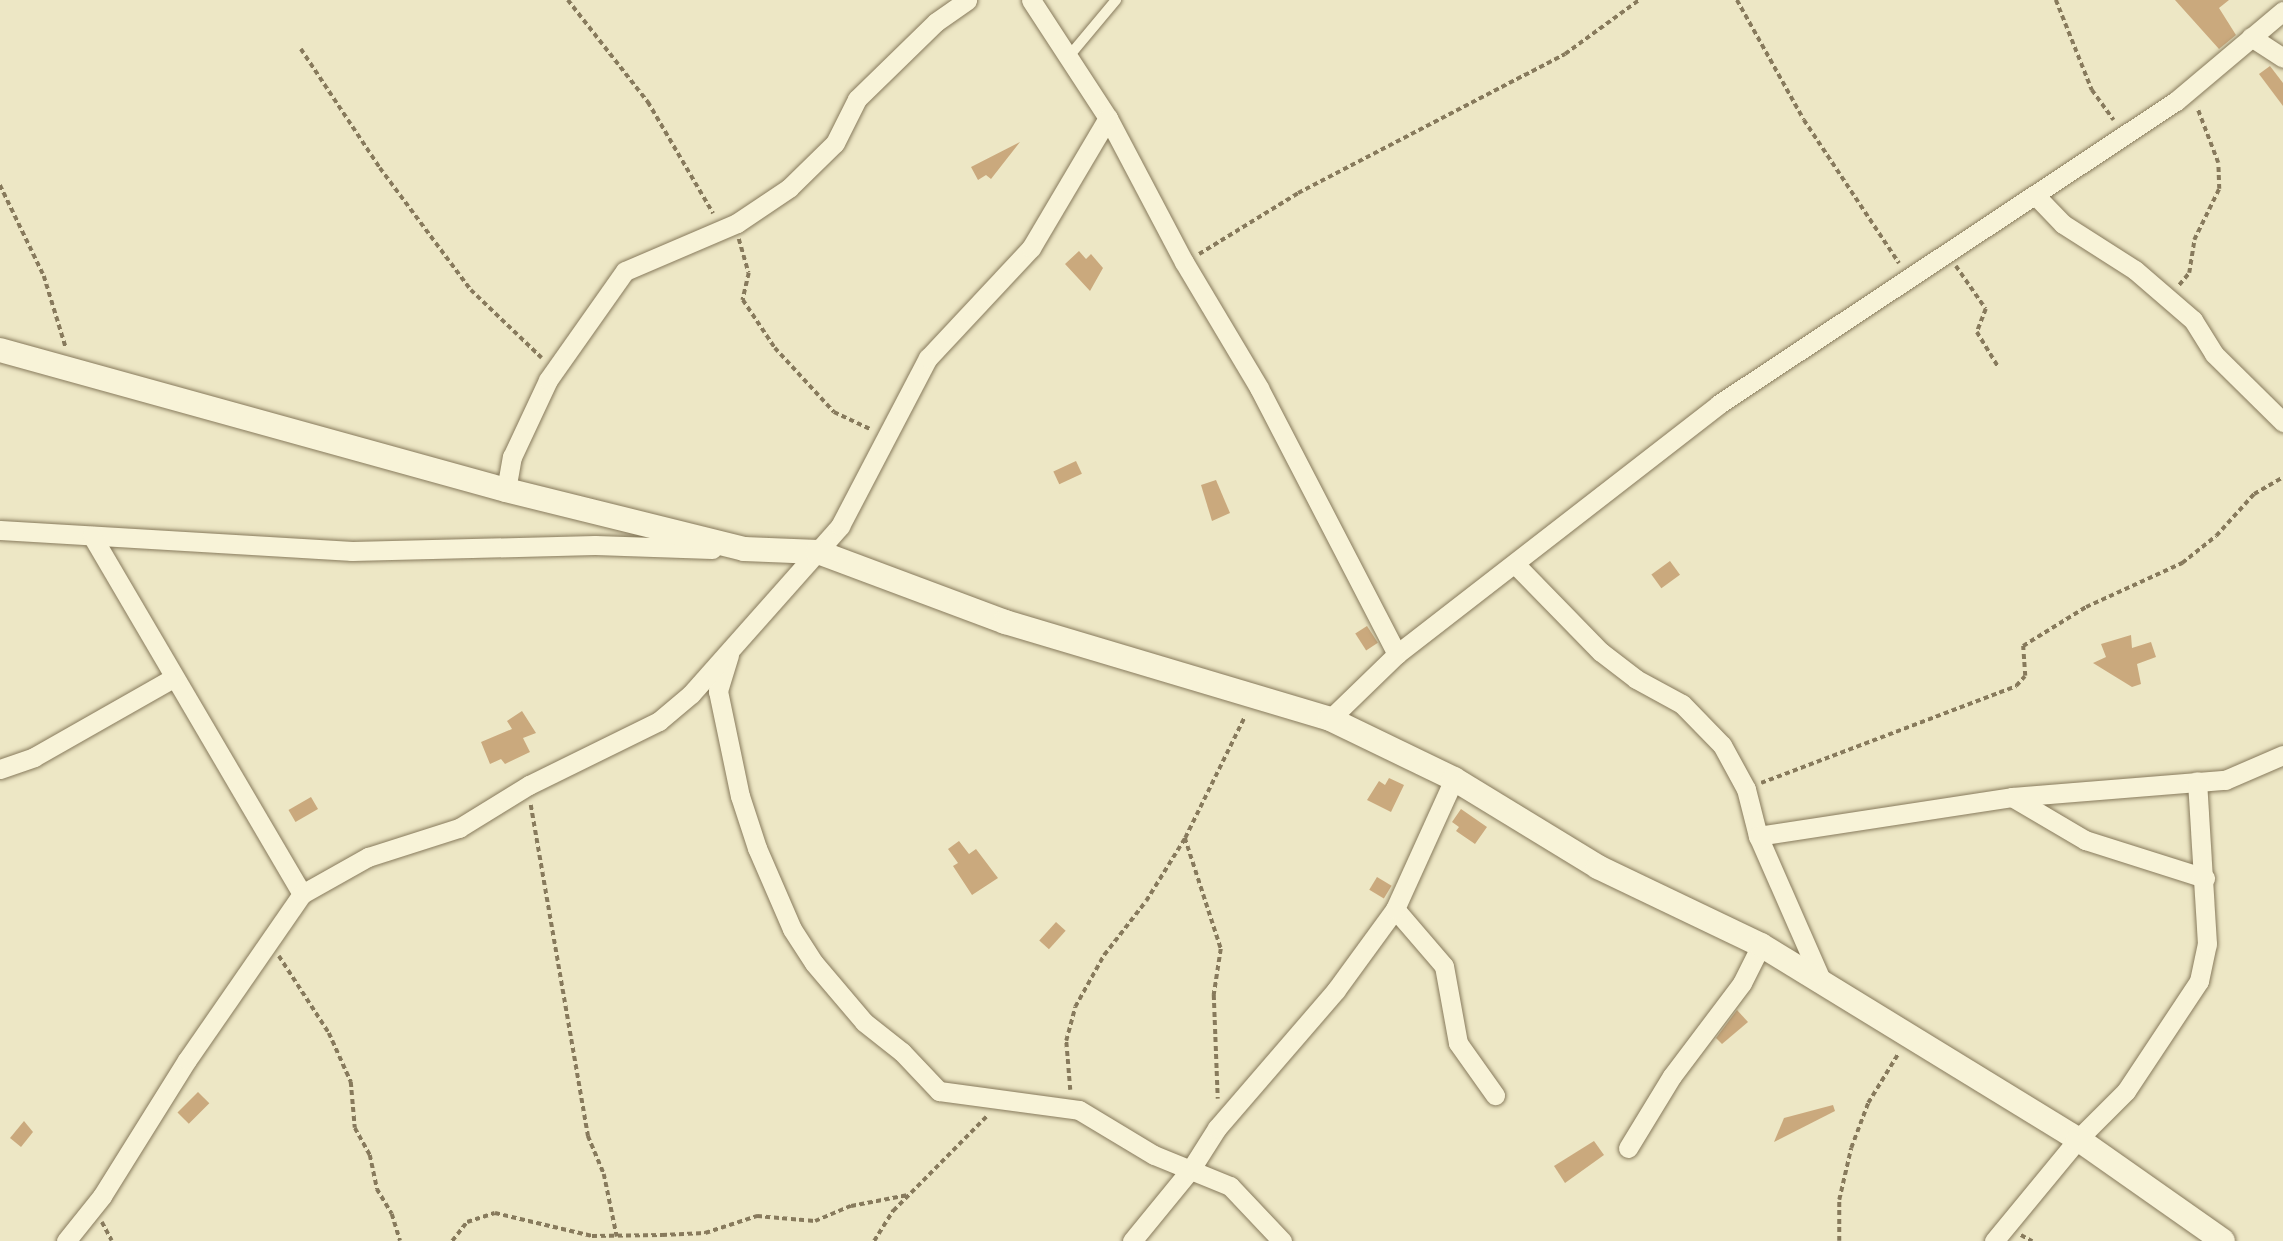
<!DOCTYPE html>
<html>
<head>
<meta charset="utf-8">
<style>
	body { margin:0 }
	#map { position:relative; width:2283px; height:1241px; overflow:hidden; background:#ede7c5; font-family:"Source Serif 4",serif }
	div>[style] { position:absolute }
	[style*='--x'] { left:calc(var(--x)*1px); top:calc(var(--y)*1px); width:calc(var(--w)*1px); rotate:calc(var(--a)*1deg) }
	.building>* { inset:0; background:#caa97d; transform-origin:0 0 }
	.path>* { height:3.5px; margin-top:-1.75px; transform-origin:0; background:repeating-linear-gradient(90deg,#877a5c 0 5px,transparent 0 8.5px) }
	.roads { filter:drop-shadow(0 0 2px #877a5c) drop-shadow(0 0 2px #877a5c) }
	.service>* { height:10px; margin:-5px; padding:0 5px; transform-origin:5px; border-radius:5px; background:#f8f3d8 }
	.minor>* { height:19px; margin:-9.5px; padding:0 9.5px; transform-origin:9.5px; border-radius:9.5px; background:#f8f3d8 }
	.tertiary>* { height:24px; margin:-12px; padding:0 12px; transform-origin:12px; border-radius:12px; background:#f8f3d8 }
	span { translate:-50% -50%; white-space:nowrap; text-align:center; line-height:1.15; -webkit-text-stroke:6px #f4f0d5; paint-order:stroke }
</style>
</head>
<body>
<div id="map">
	<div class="building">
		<div style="clip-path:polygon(2175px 0,2229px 0,2219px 8px,2236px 35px,2219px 49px)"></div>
		<div style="clip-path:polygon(2270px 66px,2283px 83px,2283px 106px,2259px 74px)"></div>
		<div style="clip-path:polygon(1020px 142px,991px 179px,986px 175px,978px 180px,971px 167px)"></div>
		<div style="clip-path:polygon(1079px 251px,1086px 259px,1091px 254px,1103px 268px,1090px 291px,1065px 264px)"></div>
		<div style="left:1076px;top:461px;width:14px;height:25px;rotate:65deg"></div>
		<div style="clip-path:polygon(1216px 480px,1230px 513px,1212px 521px,1201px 485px)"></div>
		<div style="left:1670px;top:561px;width:17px;height:23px;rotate:54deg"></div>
		<div style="left:1367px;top:626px;width:20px;height:14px;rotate:57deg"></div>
		<div style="clip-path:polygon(2131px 635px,2132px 648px,2151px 642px,2156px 657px,2137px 664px,2141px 684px,2132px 687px,2093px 663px,2106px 657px,2101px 644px)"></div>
		<div style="clip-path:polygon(522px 711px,536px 733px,523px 738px,530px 752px,505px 764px,501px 759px,490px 764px,481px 742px,512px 729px,507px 721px)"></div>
		<div style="clip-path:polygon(1389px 778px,1404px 785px,1391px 812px,1367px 800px,1379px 781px,1385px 785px)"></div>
		<div style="left:311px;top:797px;width:14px;height:26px;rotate:60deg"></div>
		<div style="clip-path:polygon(1461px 809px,1487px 827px,1475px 844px,1456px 831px,1459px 827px,1452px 822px)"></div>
		<div style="clip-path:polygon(959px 841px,969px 854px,976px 849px,998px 878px,972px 895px,953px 866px,958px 863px,948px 849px)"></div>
		<div style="left:1377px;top:877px;width:17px;height:15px;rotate:31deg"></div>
		<div style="left:1056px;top:922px;width:13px;height:25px;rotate:42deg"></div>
		<div style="clip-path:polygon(1737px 1010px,1748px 1022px,1722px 1044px,1716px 1038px)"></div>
		<div style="left:198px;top:1092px;width:16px;height:29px;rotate:45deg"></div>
		<div style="clip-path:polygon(1833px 1105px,1835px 1111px,1774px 1142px,1784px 1118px)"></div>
		<div style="clip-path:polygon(24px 1121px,33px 1132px,21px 1147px,10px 1138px)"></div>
		<div style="clip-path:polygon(1594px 1141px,1604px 1155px,1565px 1183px,1554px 1166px)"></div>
	</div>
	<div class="path">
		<div style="--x:568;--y:0;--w:130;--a:51.9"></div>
		<div style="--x:648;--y:102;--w:129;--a:59.6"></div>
		<div style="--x:1737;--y:0;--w:137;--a:60.8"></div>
		<div style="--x:1804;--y:120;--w:172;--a:56.4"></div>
		<div style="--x:2056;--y:0;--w:97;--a:68.2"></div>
		<div style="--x:2092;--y:90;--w:37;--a:54"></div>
		<div style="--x:301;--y:49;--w:143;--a:56.4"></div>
		<div style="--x:380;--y:168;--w:152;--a:53.3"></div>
		<div style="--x:471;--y:290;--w:98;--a:43.8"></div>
		<div style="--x:0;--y:185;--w:101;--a:64.2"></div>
		<div style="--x:44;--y:276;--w:75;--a:73"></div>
		<div style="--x:739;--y:239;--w:35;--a:74"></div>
		<div style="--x:749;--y:273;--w:28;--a:103"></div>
		<div style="--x:743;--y:300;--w:58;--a:56.3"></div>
		<div style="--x:775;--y:348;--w:87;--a:47.3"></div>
		<div style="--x:834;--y:412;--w:42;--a:25.3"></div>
		<div style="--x:1199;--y:254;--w:116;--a:-31.6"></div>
		<div style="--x:1298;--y:193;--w:301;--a:-27.5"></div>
		<div style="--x:1565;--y:54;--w:92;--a:-36.1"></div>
		<div style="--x:1956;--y:266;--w:52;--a:55.1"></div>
		<div style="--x:1986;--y:309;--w:25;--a:111"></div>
		<div style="--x:1977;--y:332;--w:42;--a:58.6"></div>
		<div style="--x:2179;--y:285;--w:16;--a:-50"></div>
		<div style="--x:2189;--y:273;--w:33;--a:-81"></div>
		<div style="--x:2194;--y:240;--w:57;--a:-63.9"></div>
		<div style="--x:2219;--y:189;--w:26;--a:-92"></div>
		<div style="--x:2218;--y:163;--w:59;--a:-110.9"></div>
		<div style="--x:1761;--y:783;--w:273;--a:-20.8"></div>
		<div style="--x:2016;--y:686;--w:13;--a:-48"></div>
		<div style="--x:2025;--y:676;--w:30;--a:-94"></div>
		<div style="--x:2023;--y:646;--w:74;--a:-31.8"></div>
		<div style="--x:2086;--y:607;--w:106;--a:-24.6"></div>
		<div style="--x:2182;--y:563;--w:43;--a:-38.5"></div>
		<div style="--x:2216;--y:536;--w:57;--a:-47.9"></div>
		<div style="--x:2254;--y:494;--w:34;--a:-30"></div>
		<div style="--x:531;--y:805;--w:336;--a:80.2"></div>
		<div style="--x:588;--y:1136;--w:41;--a:67.2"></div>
		<div style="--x:604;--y:1174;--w:64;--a:78.3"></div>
		<div style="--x:1185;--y:838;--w:117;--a:72"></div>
		<div style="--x:1221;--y:949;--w:47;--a:98.7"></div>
		<div style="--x:1214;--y:995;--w:104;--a:87.8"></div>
		<div style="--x:279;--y:956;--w:92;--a:57"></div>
		<div style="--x:329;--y:1033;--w:54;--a:65.8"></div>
		<div style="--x:351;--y:1082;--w:46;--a:85"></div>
		<div style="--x:355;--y:1128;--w:31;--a:61"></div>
		<div style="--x:370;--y:1155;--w:35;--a:78"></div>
		<div style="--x:377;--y:1189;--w:29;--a:59"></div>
		<div style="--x:392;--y:1214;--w:28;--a:73"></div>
		<div style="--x:1070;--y:1090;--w:49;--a:-94.7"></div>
		<div style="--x:1066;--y:1041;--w:35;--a:-75"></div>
		<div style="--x:1075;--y:1007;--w:60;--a:-60.9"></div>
		<div style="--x:1104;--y:955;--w:68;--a:-52.1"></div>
		<div style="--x:1146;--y:901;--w:74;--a:-58.2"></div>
		<div style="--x:1185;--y:838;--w:136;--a:-63.8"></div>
		<div style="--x:102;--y:1222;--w:21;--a:62"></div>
		<div style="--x:2021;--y:1235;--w:13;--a:29"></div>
		<div style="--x:452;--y:1241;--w:24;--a:-52"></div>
		<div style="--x:467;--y:1222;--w:29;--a:-18"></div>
		<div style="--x:495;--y:1213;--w:100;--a:13.3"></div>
		<div style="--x:592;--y:1236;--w:70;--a:-0.8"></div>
		<div style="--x:662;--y:1235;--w:43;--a:-2.7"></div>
		<div style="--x:705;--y:1233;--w:55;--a:-18.1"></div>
		<div style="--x:757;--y:1216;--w:58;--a:4.9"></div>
		<div style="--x:815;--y:1221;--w:39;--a:-23"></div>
		<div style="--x:851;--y:1206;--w:58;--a:-10.9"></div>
		<div style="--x:874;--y:1241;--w:36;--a:-58"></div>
		<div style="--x:893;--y:1211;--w:134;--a:-45.3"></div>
		<div style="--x:1839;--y:1241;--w:41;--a:-90"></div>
		<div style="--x:1839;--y:1200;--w:53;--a:-77"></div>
		<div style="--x:1851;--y:1148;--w:48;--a:-69.3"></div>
		<div style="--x:1868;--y:1103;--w:57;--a:-58.5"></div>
	</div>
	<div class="roads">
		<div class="service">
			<div style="--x:1070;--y:55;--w:72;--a:-50.1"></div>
		</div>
		<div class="minor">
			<div style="--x:1031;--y:0;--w:141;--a:56.9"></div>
			<div style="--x:1108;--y:118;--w:163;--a:62.2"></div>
			<div style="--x:1184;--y:262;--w:147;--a:59.2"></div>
			<div style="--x:1259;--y:388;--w:300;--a:62.6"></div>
			<div style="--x:2251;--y:37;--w:38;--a:33"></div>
			<div style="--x:2036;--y:196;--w:39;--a:46"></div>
			<div style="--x:2063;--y:224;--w:85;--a:32.6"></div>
			<div style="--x:2135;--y:270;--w:77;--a:40.8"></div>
			<div style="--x:2193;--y:320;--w:40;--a:58"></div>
			<div style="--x:2214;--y:354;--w:97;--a:44.6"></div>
			<div style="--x:506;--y:490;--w:34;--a:-80"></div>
			<div style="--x:512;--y:457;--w:85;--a:-64.9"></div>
			<div style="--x:548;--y:380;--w:133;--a:-54.8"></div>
			<div style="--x:625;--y:271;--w:122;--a:-23.2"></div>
			<div style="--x:737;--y:223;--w:63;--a:-33.9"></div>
			<div style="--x:789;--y:188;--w:64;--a:-44.4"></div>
			<div style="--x:835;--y:143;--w:49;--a:-63.4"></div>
			<div style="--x:857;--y:99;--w:110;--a:-44.3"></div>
			<div style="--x:936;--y:22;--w:38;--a:-35"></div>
			<div style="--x:0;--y:530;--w:353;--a:3.4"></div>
			<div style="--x:352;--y:551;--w:243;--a:-1.4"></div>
			<div style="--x:595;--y:545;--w:117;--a:2"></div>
			<div style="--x:92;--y:536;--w:415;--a:59.6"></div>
			<div style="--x:1515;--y:564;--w:123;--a:45.7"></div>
			<div style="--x:1601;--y:652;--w:44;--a:37.6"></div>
			<div style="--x:1636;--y:679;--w:52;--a:28.5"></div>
			<div style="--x:1682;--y:704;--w:57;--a:45.7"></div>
			<div style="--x:1722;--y:745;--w:50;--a:61.4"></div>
			<div style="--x:1746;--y:789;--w:49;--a:75.7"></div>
			<div style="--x:1758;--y:836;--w:159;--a:66.3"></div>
			<div style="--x:729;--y:655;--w:38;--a:107"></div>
			<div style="--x:718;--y:691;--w:107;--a:78.2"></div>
			<div style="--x:740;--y:796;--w:55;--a:71.9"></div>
			<div style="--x:757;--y:848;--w:88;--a:66.6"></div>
			<div style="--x:792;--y:929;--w:40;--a:57.1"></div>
			<div style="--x:814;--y:963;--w:77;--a:49.7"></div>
			<div style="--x:864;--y:1022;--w:48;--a:38.3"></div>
			<div style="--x:902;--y:1052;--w:54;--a:46.5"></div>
			<div style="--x:939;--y:1091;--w:141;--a:7.7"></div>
			<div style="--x:1079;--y:1110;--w:87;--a:31"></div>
			<div style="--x:1154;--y:1155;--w:82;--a:22.2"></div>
			<div style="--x:1230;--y:1186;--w:76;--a:46.6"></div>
			<div style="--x:1330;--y:719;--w:93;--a:-44.1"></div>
			<div style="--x:1397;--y:654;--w:408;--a:-37.8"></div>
			<div style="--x:1719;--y:404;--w:548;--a:-33.55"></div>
			<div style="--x:2176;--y:101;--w:140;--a:-40.1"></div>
			<div style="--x:0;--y:769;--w:36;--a:-19"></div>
			<div style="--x:34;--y:757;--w:160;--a:-29.6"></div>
			<div style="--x:2012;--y:797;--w:85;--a:30.5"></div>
			<div style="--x:2085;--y:840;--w:126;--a:17.6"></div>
			<div style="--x:1758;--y:836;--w:257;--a:-8.7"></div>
			<div style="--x:2012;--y:797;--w:214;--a:-4.6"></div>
			<div style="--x:2225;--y:780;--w:63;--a:-23.3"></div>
			<div style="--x:1395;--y:909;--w:75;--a:49.3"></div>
			<div style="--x:1444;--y:966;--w:78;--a:79.7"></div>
			<div style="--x:1458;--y:1043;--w:64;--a:54.6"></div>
			<div style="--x:1628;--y:1148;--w:84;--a:-58.6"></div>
			<div style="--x:1672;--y:1076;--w:116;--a:-53"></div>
			<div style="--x:1742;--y:983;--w:42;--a:-63.4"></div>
			<div style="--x:66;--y:1241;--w:58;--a:-51.3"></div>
			<div style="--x:102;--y:1196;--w:160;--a:-58"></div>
			<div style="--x:187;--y:1060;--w:202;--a:-55.3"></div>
			<div style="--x:302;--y:894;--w:76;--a:-29.3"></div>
			<div style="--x:368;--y:857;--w:96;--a:-17.7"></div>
			<div style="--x:459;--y:828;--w:82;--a:-31.6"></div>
			<div style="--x:529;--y:785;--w:145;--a:-26.2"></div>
			<div style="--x:659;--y:721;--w:42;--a:-40.2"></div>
			<div style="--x:691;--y:694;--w:225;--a:-48.4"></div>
			<div style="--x:840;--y:526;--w:190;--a:-62.4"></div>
			<div style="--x:928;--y:358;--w:151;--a:-46.9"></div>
			<div style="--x:1031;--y:248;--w:151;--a:-59.4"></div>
			<div style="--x:1132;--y:1241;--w:93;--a:-50.7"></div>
			<div style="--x:1191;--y:1169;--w:49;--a:-57.6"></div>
			<div style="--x:1217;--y:1128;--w:182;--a:-49.2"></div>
			<div style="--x:1336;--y:990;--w:100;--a:-53.9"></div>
			<div style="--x:1395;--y:909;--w:143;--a:-65.6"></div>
			<div style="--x:1994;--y:1241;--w:132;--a:-50.5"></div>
			<div style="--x:2078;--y:1139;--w:68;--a:-45"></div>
			<div style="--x:2126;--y:1091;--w:132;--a:-56.4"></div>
			<div style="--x:2199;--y:981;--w:38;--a:-78"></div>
			<div style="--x:2207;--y:944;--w:163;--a:-93.5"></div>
		</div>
		<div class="tertiary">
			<div style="--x:0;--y:350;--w:525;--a:15.47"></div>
			<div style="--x:506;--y:490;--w:245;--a:13.9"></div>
			<div style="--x:744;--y:549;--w:74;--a:2.3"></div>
			<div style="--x:818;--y:552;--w:200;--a:20.5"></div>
			<div style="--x:1005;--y:622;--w:339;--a:16.6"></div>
			<div style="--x:1330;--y:719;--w:138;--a:25.8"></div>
			<div style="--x:1454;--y:779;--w:169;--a:31.4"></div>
			<div style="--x:1598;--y:867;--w:181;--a:25.6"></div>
			<div style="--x:1761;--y:945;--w:372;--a:31.5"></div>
			<div style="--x:2078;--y:1139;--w:177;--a:35.1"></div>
		</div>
	</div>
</div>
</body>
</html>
